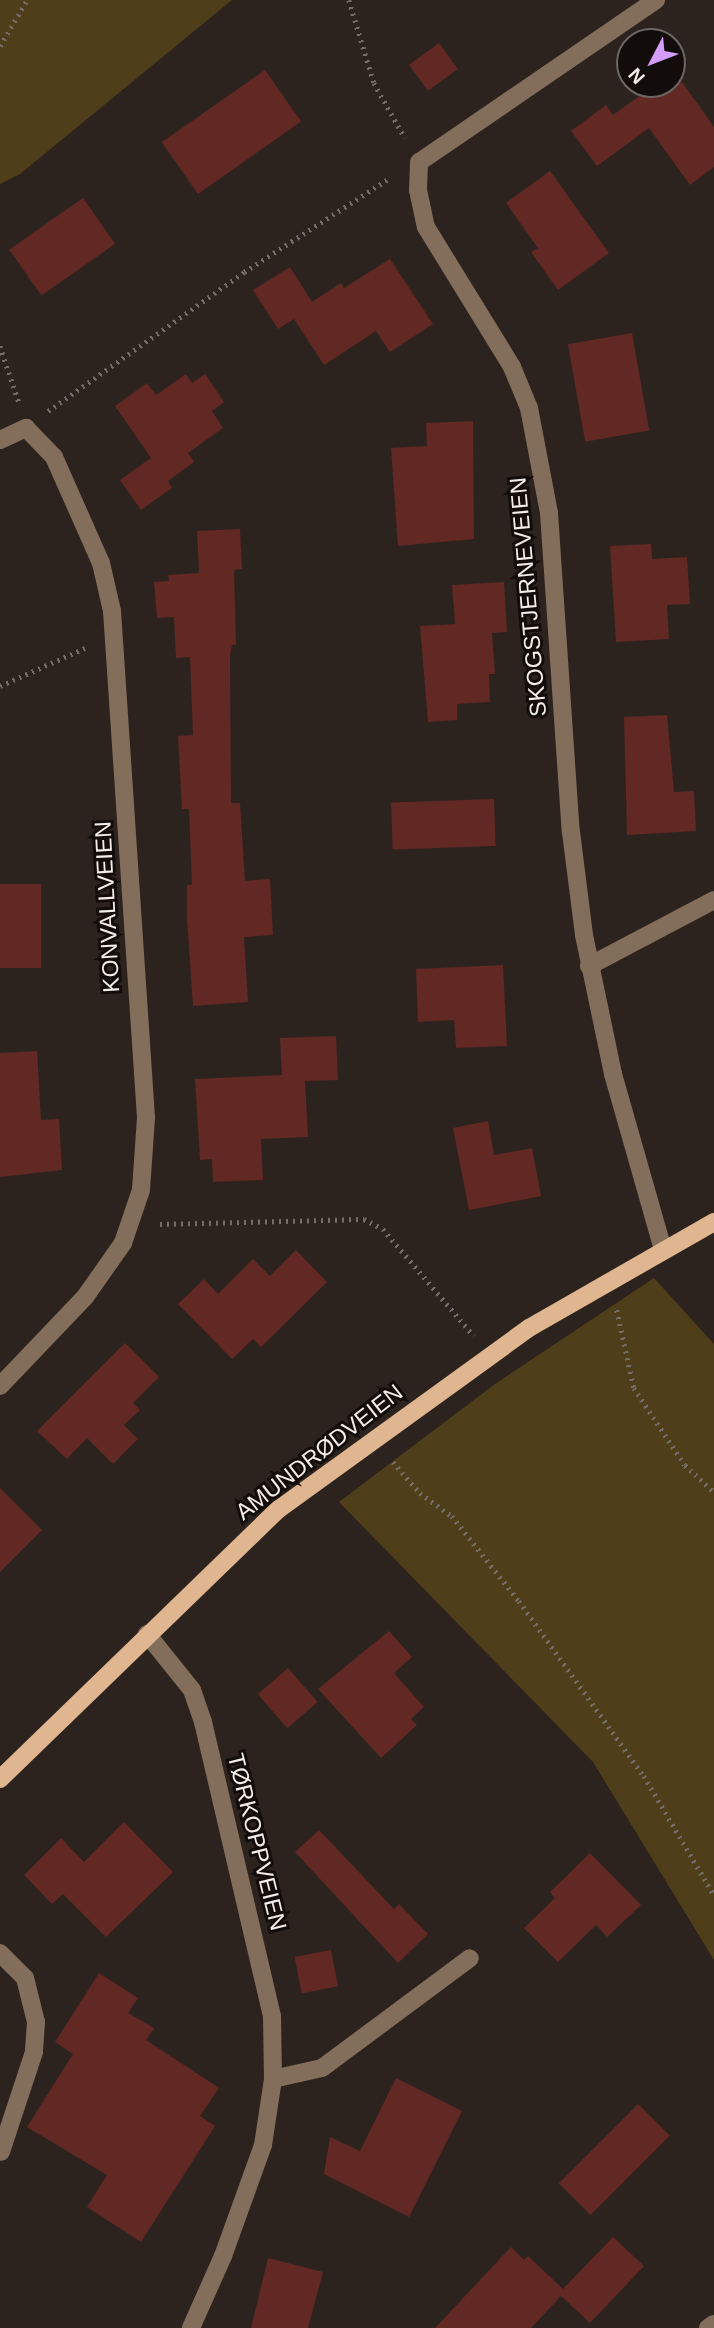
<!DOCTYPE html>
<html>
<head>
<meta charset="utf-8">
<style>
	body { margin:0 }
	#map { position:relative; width:714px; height:2328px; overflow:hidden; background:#2d231e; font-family:Helvetica,sans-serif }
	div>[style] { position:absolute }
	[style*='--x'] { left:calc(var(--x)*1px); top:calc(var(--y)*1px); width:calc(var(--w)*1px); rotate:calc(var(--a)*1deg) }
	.green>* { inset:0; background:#4f3e1a }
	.building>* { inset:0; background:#612824; transform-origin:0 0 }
	.path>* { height:4.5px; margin-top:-2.25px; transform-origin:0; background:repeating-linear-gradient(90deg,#766d69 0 2px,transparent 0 7px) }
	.minor>* { height:18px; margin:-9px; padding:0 9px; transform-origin:9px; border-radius:9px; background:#826e5b }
	.major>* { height:18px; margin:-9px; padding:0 9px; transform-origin:9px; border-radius:9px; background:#dfb68f }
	span { translate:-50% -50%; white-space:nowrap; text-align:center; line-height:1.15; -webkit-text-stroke:6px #120d0b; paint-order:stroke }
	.street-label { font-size:23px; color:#f4ede9 }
	.north { position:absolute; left:616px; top:28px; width:70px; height:70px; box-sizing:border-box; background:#120d0b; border:2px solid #6c6764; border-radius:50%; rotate:228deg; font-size:19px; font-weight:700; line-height:28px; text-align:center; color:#f4ede9 }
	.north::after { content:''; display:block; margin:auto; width:24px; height:32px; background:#d49cfc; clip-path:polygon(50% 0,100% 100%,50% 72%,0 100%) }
</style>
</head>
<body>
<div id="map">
	<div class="green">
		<div style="clip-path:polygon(0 0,232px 0,20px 174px,0 184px)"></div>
		<div style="clip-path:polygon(654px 1278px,714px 1344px,714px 1960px,593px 1762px,339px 1502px,495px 1384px)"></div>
	</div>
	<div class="building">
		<div style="left:439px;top:43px;width:32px;height:37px;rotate:54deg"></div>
		<div style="left:265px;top:70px;width:63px;height:126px;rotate:55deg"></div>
		<div style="clip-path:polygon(674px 71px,714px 127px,714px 167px,690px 185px,649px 128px,597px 166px,571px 131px,606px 105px,613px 115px,656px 84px,672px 84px)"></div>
		<div style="clip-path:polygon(550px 171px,609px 253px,558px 290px,531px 252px,538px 248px,506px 203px)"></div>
		<div style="left:83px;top:198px;width:56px;height:90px;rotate:55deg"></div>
		<div style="clip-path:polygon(390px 259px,433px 324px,390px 352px,376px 331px,324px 365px,294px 319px,278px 329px,253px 290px,290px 267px,312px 302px,341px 283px,344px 288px)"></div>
		<div style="left:632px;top:333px;width:99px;height:65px;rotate:80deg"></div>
		<div style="clip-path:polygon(186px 374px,192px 383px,205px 374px,224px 402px,212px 411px,223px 428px,188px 453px,194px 462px,168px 481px,172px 488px,141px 510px,120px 480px,151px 458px,115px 406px,147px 383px,156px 395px)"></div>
		<div style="clip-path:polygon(473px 421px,474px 539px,398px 546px,391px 448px,427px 446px,426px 423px)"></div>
		<div style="clip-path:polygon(240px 529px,242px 569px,234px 570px,236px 645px,232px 645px,230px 655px,231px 803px,240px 803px,245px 881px,270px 879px,273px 935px,244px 937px,248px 1002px,193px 1006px,187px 918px,187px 885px,192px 885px,189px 809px,182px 809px,178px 736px,193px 735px,190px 657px,176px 658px,174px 617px,157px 618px,154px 582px,169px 581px,168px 575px,199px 573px,197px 531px)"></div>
		<div style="clip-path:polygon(651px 544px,652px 559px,687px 557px,690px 604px,667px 605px,669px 639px,616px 642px,610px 546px)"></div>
		<div style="clip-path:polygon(504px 582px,507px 632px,492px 633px,495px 674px,489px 674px,490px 702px,457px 704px,457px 720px,428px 722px,420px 626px,455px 624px,452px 585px)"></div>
		<div style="clip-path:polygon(667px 715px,674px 792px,694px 791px,696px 831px,627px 835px,624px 717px)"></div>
		<div style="left:494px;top:799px;width:47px;height:103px;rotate:88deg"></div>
		<div style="left:41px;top:884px;width:84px;height:41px;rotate:90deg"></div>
		<div style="clip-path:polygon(503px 965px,507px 1046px,456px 1048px,454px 1020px,418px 1022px,416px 969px)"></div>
		<div style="clip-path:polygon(336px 1036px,338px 1080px,305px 1081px,308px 1137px,261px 1139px,263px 1180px,213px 1182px,212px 1159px,200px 1160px,195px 1079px,282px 1075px,280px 1038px)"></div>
		<div style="clip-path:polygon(37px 1051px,41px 1120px,59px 1119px,62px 1170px,0 1177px,0 1053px)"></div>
		<div style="clip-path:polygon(488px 1121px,494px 1155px,532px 1148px,541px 1196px,469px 1210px,453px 1128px)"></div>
		<div style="clip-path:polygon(296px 1250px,327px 1282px,261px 1347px,253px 1339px,232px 1359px,178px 1304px,204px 1279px,218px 1294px,253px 1259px,270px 1276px)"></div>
		<div style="clip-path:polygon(125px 1343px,159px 1377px,133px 1403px,140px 1410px,124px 1425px,138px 1439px,113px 1464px,87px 1438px,67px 1459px,37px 1431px)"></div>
		<div style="clip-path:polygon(0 1488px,42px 1530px,0 1572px)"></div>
		<div style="clip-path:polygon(389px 1631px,412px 1657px,394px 1673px,424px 1707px,411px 1719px,417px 1725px,381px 1758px,318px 1689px)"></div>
		<div style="left:288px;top:1668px;width:45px;height:40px;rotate:49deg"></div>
		<div style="clip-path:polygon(124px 1822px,173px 1872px,106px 1937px,63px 1894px,52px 1904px,24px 1875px,61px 1838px,84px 1862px)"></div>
		<div style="clip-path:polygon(319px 1830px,394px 1909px,399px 1904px,428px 1934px,398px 1963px,295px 1852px)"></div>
		<div style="clip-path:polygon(590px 1853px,641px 1905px,607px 1937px,596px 1925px,558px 1962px,524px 1928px,555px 1898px,550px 1892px)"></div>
		<div style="left:331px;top:1950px;width:37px;height:37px;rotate:79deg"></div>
		<div style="clip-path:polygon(99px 1973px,138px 1998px,128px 2013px,154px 2028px,146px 2040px,219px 2088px,200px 2116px,215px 2126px,141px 2242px,87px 2207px,107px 2175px,27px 2127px,73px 2054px,55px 2042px)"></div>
		<div style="clip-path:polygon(396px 2078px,462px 2111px,409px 2217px,324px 2174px,330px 2137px,360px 2151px)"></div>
		<div style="left:638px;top:2104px;width:45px;height:112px;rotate:45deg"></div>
		<div style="clip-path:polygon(613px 2237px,644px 2266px,590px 2323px,561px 2296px,531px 2328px,435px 2328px,511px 2247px,524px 2260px,528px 2256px,563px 2289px)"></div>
		<div style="clip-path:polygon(268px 2258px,323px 2272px,308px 2328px,251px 2328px)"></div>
	</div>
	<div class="path">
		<div style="--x:349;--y:0;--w:87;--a:73.2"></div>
		<div style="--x:374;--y:83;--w:63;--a:60.6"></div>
		<div style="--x:0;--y:46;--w:53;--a:-59.6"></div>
		<div style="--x:0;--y:346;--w:59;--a:71.3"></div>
		<div style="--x:48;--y:411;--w:240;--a:-35.3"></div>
		<div style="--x:244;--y:272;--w:174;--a:-32.8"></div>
		<div style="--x:0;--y:686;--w:93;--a:-24.1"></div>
		<div style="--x:160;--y:1224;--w:204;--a:-1.4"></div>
		<div style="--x:364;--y:1219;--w:21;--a:28"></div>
		<div style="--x:383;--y:1229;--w:140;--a:49.6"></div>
		<div style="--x:617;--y:1310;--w:80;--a:77.7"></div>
		<div style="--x:634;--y:1388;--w:92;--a:56.5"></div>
		<div style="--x:685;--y:1465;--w:40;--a:43"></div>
		<div style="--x:393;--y:1462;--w:41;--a:48.9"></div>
		<div style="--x:420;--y:1493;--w:39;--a:36"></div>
		<div style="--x:452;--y:1516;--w:108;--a:51.8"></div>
		<div style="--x:519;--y:1601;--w:215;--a:54.5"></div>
		<div style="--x:644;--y:1776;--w:138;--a:59.5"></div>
	</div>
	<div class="minor">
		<div style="--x:656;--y:0;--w:287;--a:145.6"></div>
		<div style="--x:419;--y:162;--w:28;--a:92"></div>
		<div style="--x:418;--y:190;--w:38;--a:78"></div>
		<div style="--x:426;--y:227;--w:164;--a:58.4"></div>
		<div style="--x:512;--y:367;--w:44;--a:67.5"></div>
		<div style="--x:529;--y:408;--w:107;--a:79.2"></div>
		<div style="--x:549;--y:513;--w:320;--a:86.1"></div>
		<div style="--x:571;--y:832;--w:104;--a:82.8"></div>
		<div style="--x:584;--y:935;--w:142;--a:78.2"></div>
		<div style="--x:613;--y:1074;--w:183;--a:74.1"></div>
		<div style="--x:0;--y:440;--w:29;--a:-25"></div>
		<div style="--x:26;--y:428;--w:40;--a:46"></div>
		<div style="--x:54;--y:457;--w:116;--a:66.1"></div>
		<div style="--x:101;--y:563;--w:49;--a:77.1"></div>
		<div style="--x:112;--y:611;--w:508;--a:86.16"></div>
		<div style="--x:146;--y:1118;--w:72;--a:94"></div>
		<div style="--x:141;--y:1190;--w:56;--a:108.8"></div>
		<div style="--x:123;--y:1243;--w:66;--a:125.1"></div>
		<div style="--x:85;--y:1297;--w:123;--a:133.7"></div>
		<div style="--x:589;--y:966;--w:141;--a:-27.8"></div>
		<div style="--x:147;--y:1634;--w:72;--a:51.2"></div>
		<div style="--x:192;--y:1690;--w:34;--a:71"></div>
		<div style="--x:203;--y:1722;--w:302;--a:76.8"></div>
		<div style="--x:272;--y:2016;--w:63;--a:89.1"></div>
		<div style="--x:273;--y:2079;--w:67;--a:98.6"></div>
		<div style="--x:263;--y:2145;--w:118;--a:109.8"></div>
		<div style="--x:223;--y:2256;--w:79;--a:114"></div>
		<div style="--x:0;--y:1953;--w:35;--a:45"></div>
		<div style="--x:25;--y:1978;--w:45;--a:76"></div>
		<div style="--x:36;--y:2022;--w:30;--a:94"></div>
		<div style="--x:34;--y:2052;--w:105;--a:108.3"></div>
		<div style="--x:273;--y:2079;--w:50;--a:-12.7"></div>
		<div style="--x:322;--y:2068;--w:184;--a:-36.6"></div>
		<div style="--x:708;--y:2328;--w:7;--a:-34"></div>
	</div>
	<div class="major">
		<div style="--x:0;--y:1779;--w:388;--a:-44.1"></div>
		<div style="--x:279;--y:1509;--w:309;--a:-35.9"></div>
		<div style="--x:529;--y:1328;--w:213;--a:-29.8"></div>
	</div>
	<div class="street-label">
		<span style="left:528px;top:597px;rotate:-95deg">SKOGSTJERNEVEIEN</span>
		<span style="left:107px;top:907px;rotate:-93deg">KONVALLVEIEN</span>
		<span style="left:319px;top:1452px;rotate:-38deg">AMUNDRØDVEIEN</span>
		<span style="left:257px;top:1842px;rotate:76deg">TØRKOPPVEIEN</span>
	</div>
	<div class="north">N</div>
</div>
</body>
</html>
